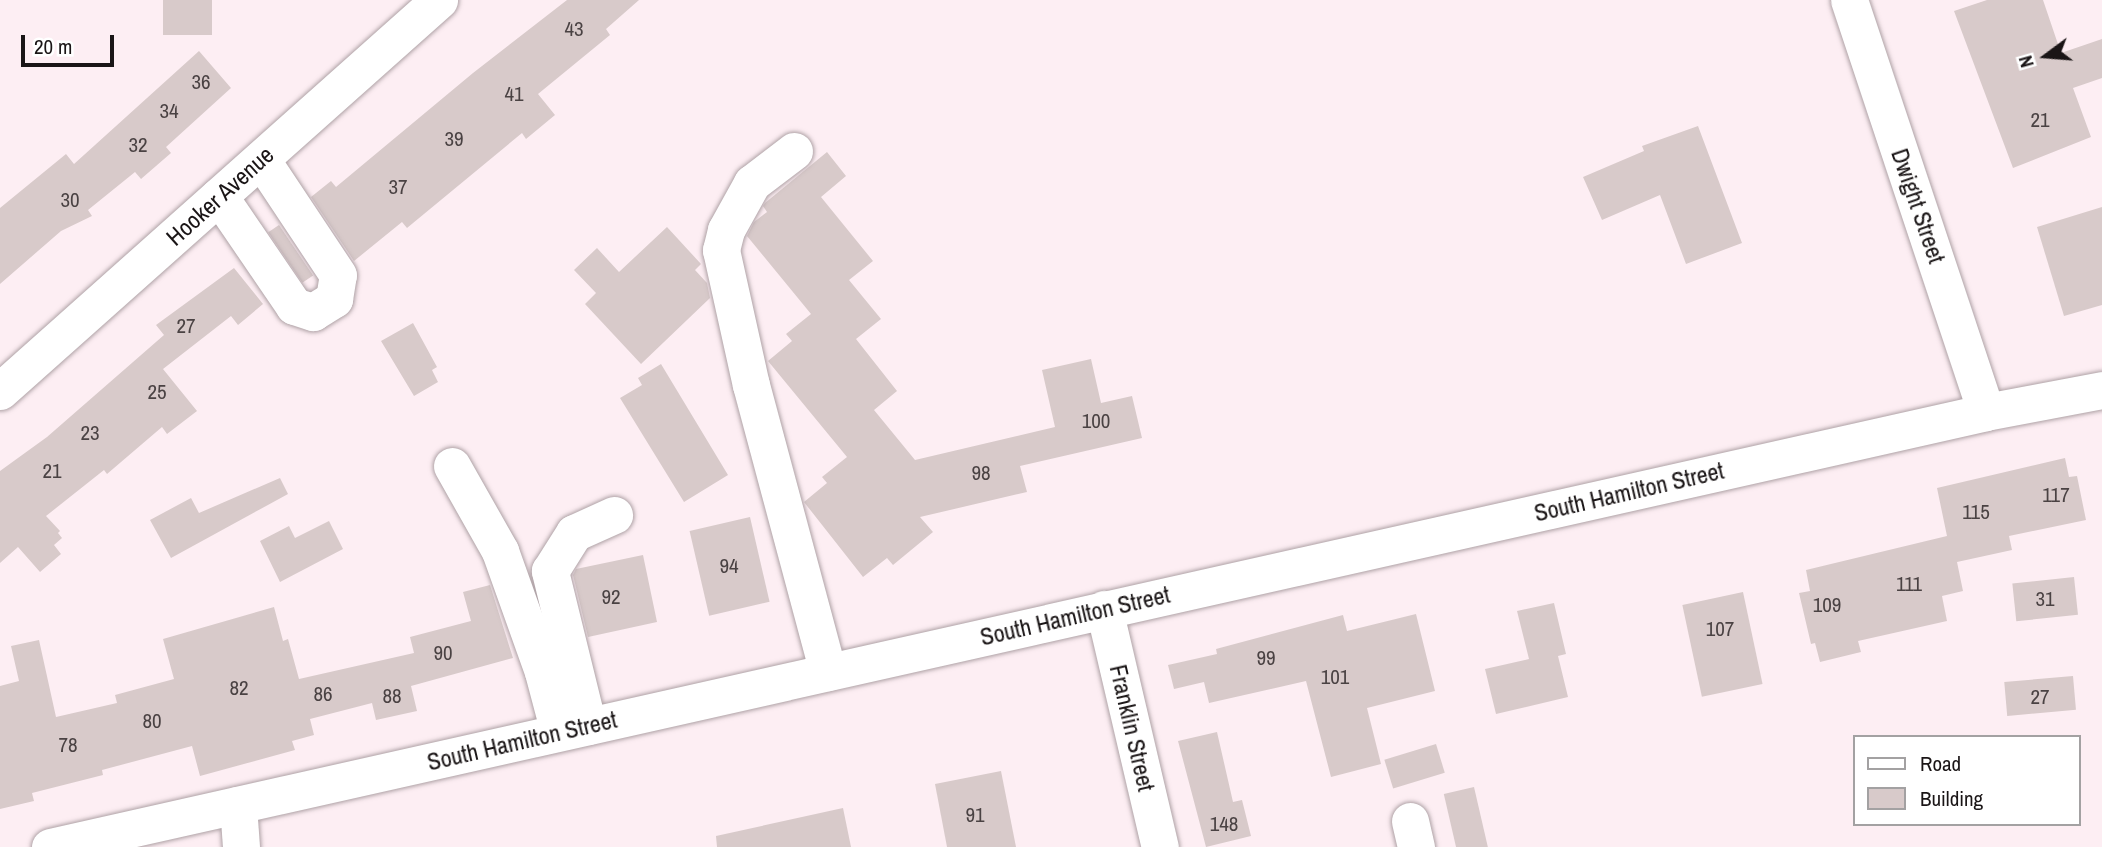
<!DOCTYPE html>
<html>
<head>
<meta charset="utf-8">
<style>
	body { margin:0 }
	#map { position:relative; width:2102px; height:847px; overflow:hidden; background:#fdeef3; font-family:"Archivo Narrow",sans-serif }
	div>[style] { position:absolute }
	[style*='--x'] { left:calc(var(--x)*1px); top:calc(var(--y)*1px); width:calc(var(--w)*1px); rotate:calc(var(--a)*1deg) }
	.building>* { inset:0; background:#d8caca; transform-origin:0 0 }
	.roads { filter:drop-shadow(0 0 2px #afa2a6) drop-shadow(0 0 2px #afa2a6) }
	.minor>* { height:37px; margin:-18.5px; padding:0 18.5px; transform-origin:18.5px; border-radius:18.5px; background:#fff }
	span { translate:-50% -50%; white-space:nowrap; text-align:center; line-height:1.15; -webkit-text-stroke:7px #fff; paint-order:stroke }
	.number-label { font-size:21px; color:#4a4243 }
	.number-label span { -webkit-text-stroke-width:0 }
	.street-label { font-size:24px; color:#1a1516 }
	.legend { position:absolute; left:1853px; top:735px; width:228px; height:91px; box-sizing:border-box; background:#fff; border:2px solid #a3a1a2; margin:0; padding:9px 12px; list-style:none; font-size:21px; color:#1a1516 }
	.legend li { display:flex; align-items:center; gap:14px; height:35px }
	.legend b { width:35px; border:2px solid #a3a1a2 }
	.north { position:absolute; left:2011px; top:21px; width:70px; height:70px; -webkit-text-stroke:5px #fff; paint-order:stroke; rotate:254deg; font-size:19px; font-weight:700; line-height:28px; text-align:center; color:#1a1516 }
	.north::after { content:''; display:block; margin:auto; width:24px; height:32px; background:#1a1516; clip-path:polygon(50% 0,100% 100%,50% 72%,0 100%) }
	.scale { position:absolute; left:21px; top:35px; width:93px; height:32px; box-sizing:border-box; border:4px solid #1a1516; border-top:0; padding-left:9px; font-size:21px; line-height:24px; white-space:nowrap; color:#1a1516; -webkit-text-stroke:5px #fff; paint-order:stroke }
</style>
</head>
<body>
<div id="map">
	<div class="building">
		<div style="left:163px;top:0;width:49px;height:35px"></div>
		<div style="clip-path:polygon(567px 0,639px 0,606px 29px,610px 35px,538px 94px,555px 115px,526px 139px,522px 133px,407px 228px,402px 222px,354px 261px,311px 197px,331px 181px,336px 187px,473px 73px)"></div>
		<div style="clip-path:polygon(1987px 0,2043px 0,2061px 53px,2102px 39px,2102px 78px,2073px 88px,2091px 137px,2013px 168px,1954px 11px)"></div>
		<div style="clip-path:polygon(199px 51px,231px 88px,166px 147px,171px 153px,141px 179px,135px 172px,88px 210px,92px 216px,61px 231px,0 284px,0 208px,66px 154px,74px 164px)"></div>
		<div style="clip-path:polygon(1698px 126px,1742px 243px,1686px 264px,1660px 195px,1602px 220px,1583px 177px,1644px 151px,1642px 146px)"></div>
		<div style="clip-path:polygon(827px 152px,846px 176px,821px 197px,873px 261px,849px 280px,881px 319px,856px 339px,897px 391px,874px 410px,915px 460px,1055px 427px,1042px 370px,1091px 359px,1101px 403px,1132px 396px,1142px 438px,1020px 466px,1027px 492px,920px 517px,933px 532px,893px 565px,887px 558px,863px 577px,804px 502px,827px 483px,822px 477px,847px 457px,768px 361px,792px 341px,786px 334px,811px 314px,747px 236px,754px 222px,767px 212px,763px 206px,765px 203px)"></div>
		<div style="clip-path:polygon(2102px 207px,2102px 305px,2064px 316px,2037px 227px)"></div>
		<div style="left:279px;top:225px;width:61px;height:13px;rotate:56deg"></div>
		<div style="clip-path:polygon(667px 227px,701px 264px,695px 270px,707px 283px,710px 298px,641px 364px,585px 304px,596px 293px,574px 270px,597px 248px,619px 272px)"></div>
		<div style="clip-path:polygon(234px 268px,263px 304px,238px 325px,231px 316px,163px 369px,197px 411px,167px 434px,162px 427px,107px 474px,104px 470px,46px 516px,60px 531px,58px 533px,62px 538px,54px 545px,61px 554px,40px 572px,18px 547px,0 563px,0 471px,47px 437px,164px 335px,156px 325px)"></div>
		<div style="clip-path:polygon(413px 323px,437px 367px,432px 370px,438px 382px,414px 396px,381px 341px)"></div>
		<div style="clip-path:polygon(661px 364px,728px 475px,684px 502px,620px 398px,642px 385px,638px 378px)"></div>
		<div style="clip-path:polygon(2065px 458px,2069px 477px,2077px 476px,2086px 520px,2009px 536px,2012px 550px,1957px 562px,1963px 591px,1942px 596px,1947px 621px,1858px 641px,1861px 652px,1820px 662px,1815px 643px,1811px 644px,1799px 593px,1810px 591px,1806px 570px,1947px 536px,1937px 488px)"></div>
		<div style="clip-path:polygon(280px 478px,288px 494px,171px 558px,150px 520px,191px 498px,199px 513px)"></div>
		<div style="left:750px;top:517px;width:87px;height:62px;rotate:77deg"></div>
		<div style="clip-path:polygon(329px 521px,343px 549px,280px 582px,260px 541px,289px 526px,295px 538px)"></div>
		<div style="clip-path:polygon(643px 555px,657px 622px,588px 637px,573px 575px,576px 569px)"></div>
		<div style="left:2074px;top:577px;width:38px;height:62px;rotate:84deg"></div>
		<div style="clip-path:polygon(490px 585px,513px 658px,411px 686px,417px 711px,376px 720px,372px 703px,310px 719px,314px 735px,292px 741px,295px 750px,200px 776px,192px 746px,102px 770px,103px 775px,32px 793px,34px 801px,0 809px,0 686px,19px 681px,11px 646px,39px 640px,56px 717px,117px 703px,115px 695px,174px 679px,163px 639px,274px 607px,283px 641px,288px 639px,299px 679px,414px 653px,410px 637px,471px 621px,463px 592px)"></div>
		<div style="left:1743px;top:592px;width:94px;height:62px;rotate:78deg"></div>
		<div style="clip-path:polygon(1554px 603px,1566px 654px,1558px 656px,1568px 697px,1496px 714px,1485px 669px,1529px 659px,1517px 611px)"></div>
		<div style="clip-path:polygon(1416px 614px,1435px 691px,1367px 708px,1381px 764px,1331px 777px,1306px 681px,1209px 703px,1204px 682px,1174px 689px,1168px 665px,1217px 654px,1216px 649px,1343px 615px,1347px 631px)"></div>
		<div style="left:2073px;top:676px;width:34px;height:69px;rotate:85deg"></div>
		<div style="clip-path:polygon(1217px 732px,1233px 802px,1242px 800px,1251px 836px,1206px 847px,1178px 741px)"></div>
		<div style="left:1436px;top:744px;width:30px;height:54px;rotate:73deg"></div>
		<div style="clip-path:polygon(1001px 771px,1016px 847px,947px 847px,935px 784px)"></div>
		<div style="left:1474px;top:787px;width:62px;height:31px;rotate:77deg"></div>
		<div style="clip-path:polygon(843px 808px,851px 847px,717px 847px,716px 836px)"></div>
	</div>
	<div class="roads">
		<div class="minor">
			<div style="--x:1849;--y:0;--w:434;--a:71.6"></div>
			<div style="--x:794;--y:151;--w:53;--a:142.7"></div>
			<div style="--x:752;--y:183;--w:54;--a:119"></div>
			<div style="--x:726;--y:230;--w:21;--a:104"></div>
			<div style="--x:721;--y:250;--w:138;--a:77.5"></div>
			<div style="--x:751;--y:385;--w:297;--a:75"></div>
			<div style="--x:219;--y:196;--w:133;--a:55.7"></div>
			<div style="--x:294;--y:306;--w:20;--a:18"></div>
			<div style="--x:313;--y:312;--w:25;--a:-32"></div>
			<div style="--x:334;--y:299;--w:24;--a:-81"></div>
			<div style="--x:338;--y:275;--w:139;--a:-123.6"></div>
			<div style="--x:0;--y:391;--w:588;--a:-41.69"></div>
			<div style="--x:452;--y:466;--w:98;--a:60.5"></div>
			<div style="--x:500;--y:551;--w:128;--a:70.4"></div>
			<div style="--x:543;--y:672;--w:62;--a:75.1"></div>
			<div style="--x:1104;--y:609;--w:244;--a:76.8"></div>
			<div style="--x:588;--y:726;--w:160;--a:-103.8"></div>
			<div style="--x:550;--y:571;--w:45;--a:-57.7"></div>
			<div style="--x:574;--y:533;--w:44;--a:-24.2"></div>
			<div style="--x:238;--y:805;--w:42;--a:85.9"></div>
			<div style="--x:1410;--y:821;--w:27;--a:77"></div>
			<div style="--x:50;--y:847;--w:1984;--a:-12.66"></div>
			<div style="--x:1986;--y:412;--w:118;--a:-10.7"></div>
		</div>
	</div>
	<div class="number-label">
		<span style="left:574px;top:29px">43</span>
		<span style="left:201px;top:82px">36</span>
		<span style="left:514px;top:94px">41</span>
		<span style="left:169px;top:111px">34</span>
		<span style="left:2040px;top:120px">21</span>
		<span style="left:454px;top:139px">39</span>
		<span style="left:138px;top:145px">32</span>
		<span style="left:398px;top:187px">37</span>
		<span style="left:70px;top:200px">30</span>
		<span style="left:186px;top:326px">27</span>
		<span style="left:157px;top:392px">25</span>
		<span style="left:1096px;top:421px">100</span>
		<span style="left:90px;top:433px">23</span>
		<span style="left:52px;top:471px">21</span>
		<span style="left:981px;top:473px">98</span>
		<span style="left:2056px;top:495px">117</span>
		<span style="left:1976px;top:512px">115</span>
		<span style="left:729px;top:566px">94</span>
		<span style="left:1909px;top:584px">111</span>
		<span style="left:611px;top:597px">92</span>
		<span style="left:2045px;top:599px">31</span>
		<span style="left:1827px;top:605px">109</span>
		<span style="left:1720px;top:629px">107</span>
		<span style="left:443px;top:653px">90</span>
		<span style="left:1266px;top:658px">99</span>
		<span style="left:1335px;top:677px">101</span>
		<span style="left:239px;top:688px">82</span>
		<span style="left:323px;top:694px">86</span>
		<span style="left:392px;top:696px">88</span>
		<span style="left:2040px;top:697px">27</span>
		<span style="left:152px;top:721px">80</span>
		<span style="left:68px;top:745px">78</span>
		<span style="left:975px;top:815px">91</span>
		<span style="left:1224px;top:824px">148</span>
	</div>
	<div class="street-label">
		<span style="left:220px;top:196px;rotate:-42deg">Hooker Avenue</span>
		<span style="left:1918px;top:206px;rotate:71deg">Dwight Street</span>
		<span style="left:1629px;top:492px;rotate:-13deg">South Hamilton Street</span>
		<span style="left:1075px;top:616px;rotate:-13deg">South Hamilton Street</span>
		<span style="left:1132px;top:728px;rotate:77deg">Franklin Street</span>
		<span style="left:522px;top:741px;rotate:-13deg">South Hamilton Street</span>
	</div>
	<ul class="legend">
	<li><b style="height:9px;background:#fff"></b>Road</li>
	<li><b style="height:19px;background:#d8caca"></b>Building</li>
	</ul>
	<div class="north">N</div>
	<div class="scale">20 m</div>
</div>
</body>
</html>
